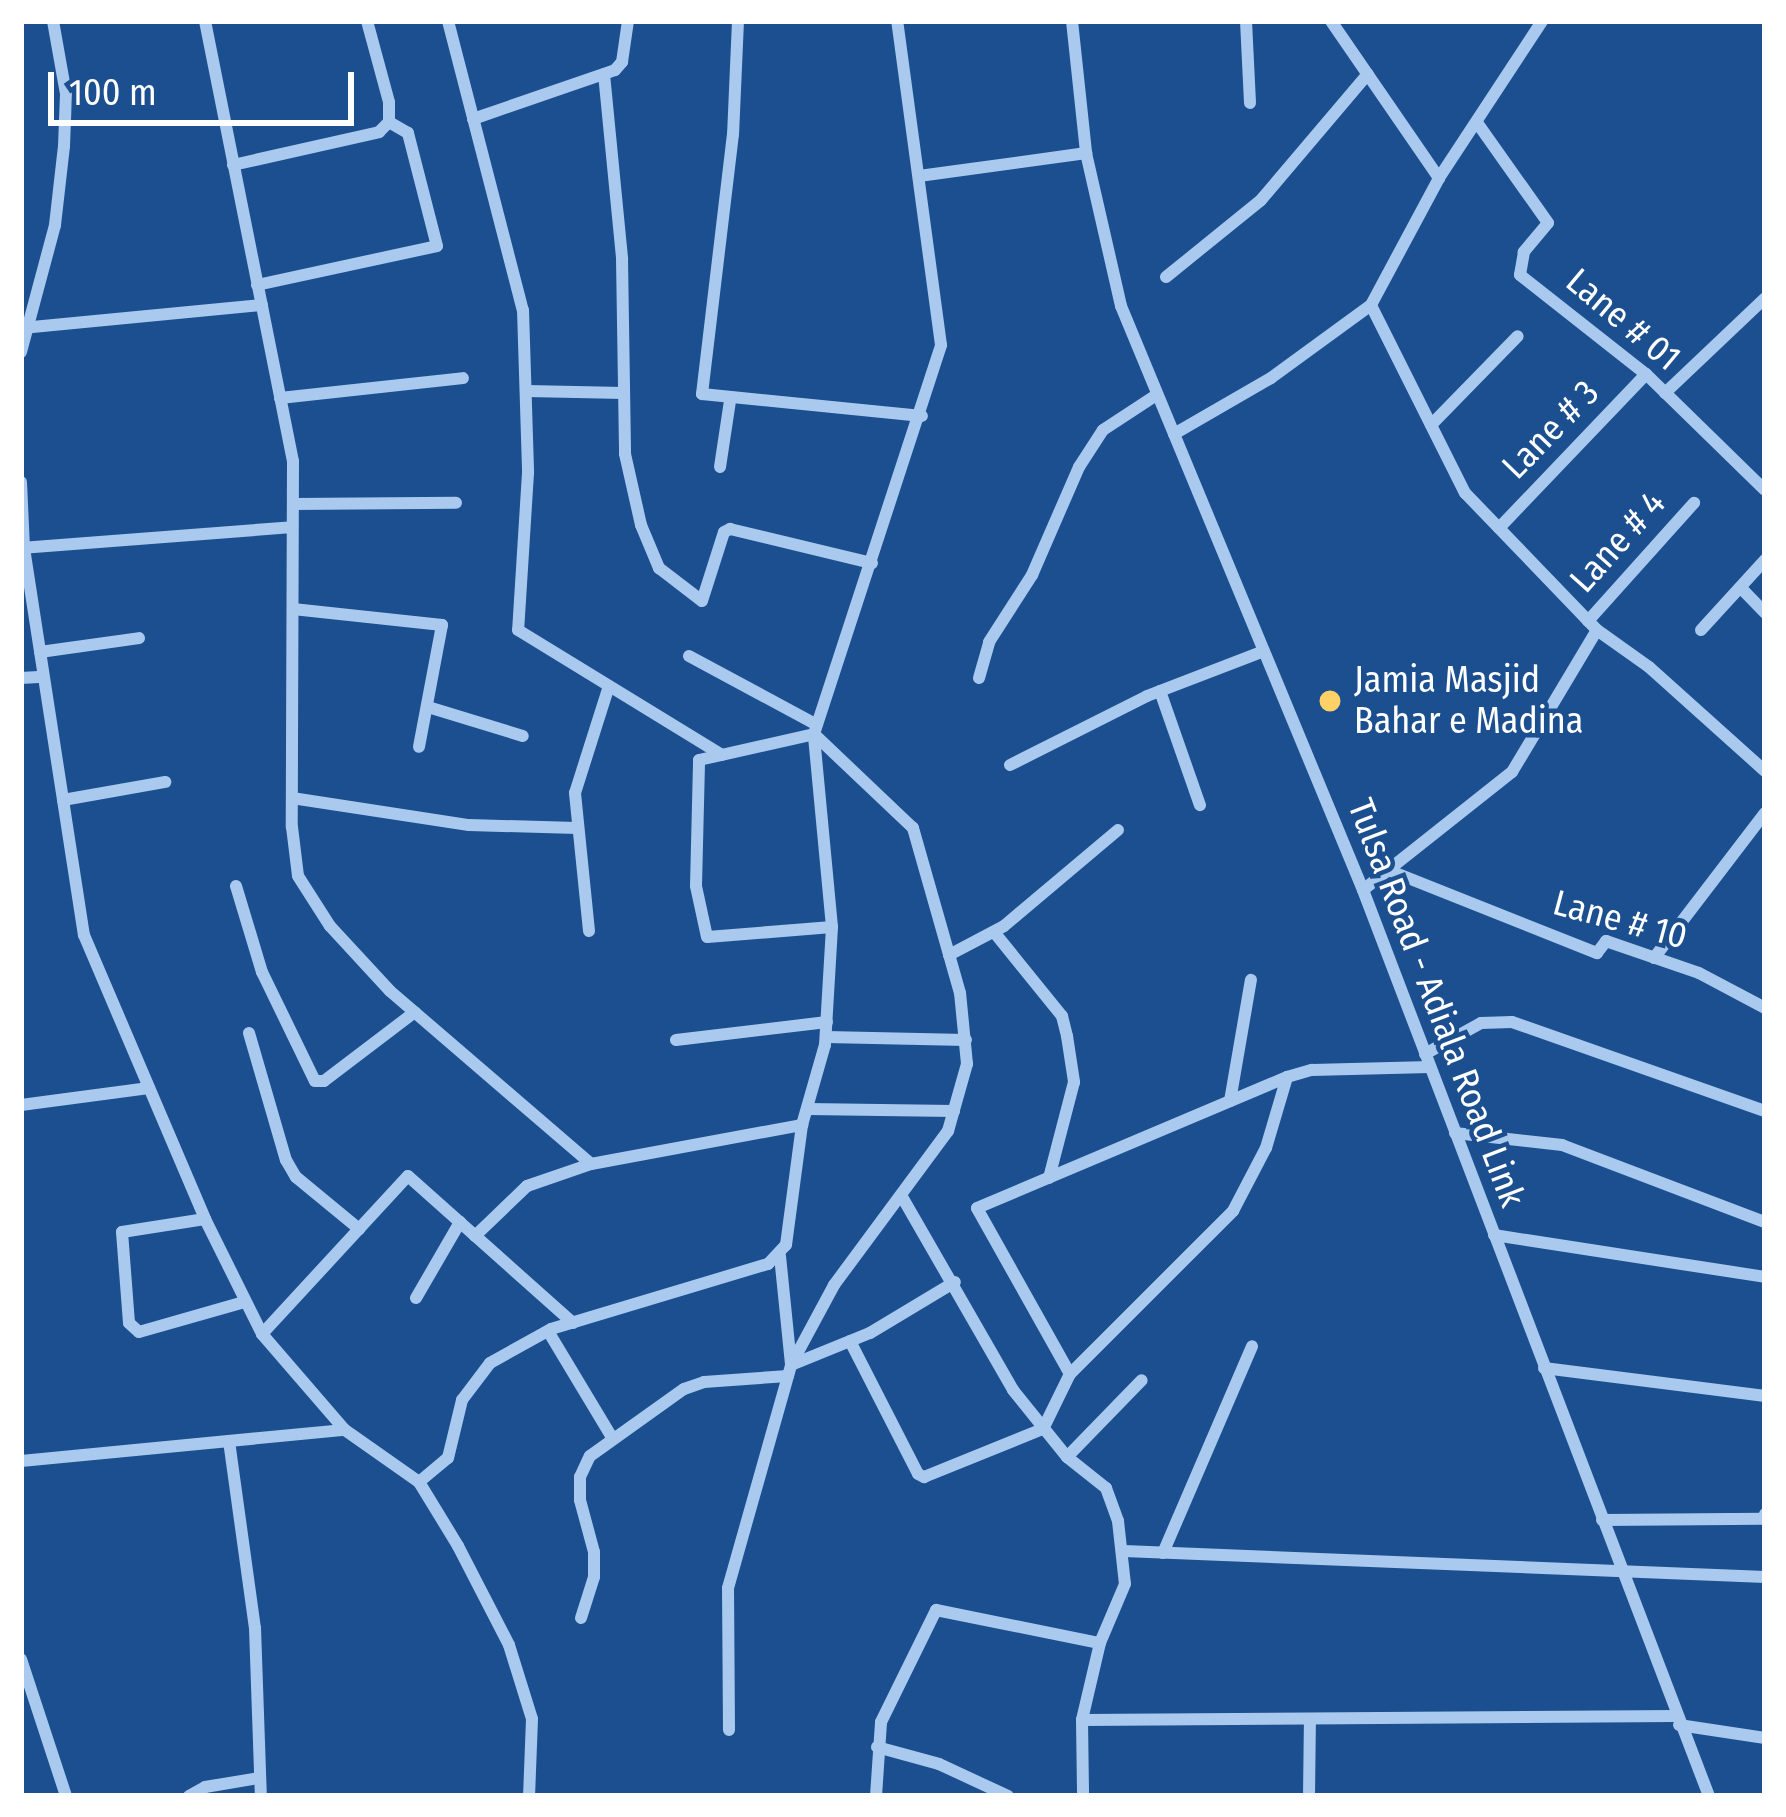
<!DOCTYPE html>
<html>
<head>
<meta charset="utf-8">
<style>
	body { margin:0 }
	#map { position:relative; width:1786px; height:1817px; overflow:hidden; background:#1b4f8f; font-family:"Fira Sans Condensed",sans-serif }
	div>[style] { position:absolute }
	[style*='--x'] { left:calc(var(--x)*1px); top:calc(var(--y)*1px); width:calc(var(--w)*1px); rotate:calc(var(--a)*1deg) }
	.street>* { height:12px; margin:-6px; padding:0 6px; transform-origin:6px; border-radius:6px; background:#a9c9ee }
	.dots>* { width:33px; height:33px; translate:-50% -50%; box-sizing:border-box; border:6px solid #1b4f8f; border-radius:50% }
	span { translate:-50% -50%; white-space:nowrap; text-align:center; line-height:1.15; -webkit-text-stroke:9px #1b4f8f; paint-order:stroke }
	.street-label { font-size:36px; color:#fff }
	.poi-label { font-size:36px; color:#fff }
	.left { translate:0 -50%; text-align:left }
	.frame { position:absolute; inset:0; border:24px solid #fff; pointer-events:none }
	.scale { position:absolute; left:48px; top:72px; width:306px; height:54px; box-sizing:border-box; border:6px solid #fff; border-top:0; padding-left:15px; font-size:36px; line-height:42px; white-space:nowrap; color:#fff; -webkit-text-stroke:9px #1b4f8f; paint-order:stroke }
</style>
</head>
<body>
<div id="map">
	<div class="street">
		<div style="--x:205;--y:21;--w:449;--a:78.7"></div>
		<div style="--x:293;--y:461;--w:366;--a:90.2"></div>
		<div style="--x:292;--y:827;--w:49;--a:83"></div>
		<div style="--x:298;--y:876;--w:59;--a:57.4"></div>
		<div style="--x:330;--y:926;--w:88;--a:47.3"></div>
		<div style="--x:390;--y:991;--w:265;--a:40.7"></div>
		<div style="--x:448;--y:21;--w:299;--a:75.5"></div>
		<div style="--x:523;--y:310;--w:163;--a:88.2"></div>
		<div style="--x:528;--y:473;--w:157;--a:93.6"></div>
		<div style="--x:518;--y:630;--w:239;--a:31.5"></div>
		<div style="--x:738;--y:21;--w:113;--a:92.5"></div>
		<div style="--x:733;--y:134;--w:262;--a:96.8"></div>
		<div style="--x:702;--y:394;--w:221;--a:5.7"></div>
		<div style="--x:1072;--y:21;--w:133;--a:83.9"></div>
		<div style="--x:1086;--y:153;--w:157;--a:77.1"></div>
		<div style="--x:1121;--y:306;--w:632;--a:67.49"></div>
		<div style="--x:1363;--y:890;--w:970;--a:69.1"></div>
		<div style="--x:1246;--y:21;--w:82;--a:87.2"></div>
		<div style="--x:1331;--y:21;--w:191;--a:55.5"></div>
		<div style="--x:604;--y:74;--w:186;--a:84.4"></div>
		<div style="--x:622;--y:259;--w:195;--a:89.1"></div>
		<div style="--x:625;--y:454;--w:73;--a:77.3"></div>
		<div style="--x:641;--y:525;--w:47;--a:67.3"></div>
		<div style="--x:659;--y:568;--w:54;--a:37.5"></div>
		<div style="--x:702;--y:601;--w:72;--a:-72.3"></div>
		<div style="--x:724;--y:532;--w:7;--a:-27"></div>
		<div style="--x:730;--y:529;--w:146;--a:13.5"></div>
		<div style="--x:473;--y:119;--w:150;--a:-19"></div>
		<div style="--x:615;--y:70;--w:11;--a:-49"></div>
		<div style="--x:622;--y:62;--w:41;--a:-81.7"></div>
		<div style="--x:1478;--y:124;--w:121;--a:54.7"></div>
		<div style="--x:1548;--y:223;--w:38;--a:130"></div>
		<div style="--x:1524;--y:252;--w:23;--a:100"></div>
		<div style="--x:1520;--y:275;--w:160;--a:38.2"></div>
		<div style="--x:1646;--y:374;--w:166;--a:44.3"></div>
		<div style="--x:233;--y:165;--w:150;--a:-12.7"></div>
		<div style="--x:379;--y:132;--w:14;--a:-45"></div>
		<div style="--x:389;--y:122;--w:20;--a:-90"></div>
		<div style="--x:389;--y:102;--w:84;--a:-105.2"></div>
		<div style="--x:919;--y:176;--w:169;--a:-7.8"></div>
		<div style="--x:1166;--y:277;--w:122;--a:-39"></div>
		<div style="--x:1261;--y:200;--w:165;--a:-49.7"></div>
		<div style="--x:257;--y:285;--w:184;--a:-12.2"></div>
		<div style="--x:437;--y:246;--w:117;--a:-104.4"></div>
		<div style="--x:408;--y:133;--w:22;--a:-150"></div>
		<div style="--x:22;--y:328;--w:241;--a:-5.5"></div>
		<div style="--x:21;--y:352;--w:131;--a:-75"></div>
		<div style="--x:55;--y:225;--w:80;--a:-83.5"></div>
		<div style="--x:64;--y:146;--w:52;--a:-87.8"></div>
		<div style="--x:66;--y:94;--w:74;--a:-100.1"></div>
		<div style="--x:527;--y:391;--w:97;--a:1.2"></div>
		<div style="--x:1665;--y:393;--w:138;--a:-43.5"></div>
		<div style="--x:280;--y:398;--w:184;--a:-6.2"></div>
		<div style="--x:1431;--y:425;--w:124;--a:-45.7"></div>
		<div style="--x:1174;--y:434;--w:112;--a:-30"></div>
		<div style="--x:1271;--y:378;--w:124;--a:-36.1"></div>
		<div style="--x:720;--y:467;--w:67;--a:-81.4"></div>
		<div style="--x:21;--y:482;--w:66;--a:87.4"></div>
		<div style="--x:24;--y:548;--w:392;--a:81.2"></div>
		<div style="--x:84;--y:935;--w:309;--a:66.9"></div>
		<div style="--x:205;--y:1219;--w:128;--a:63.6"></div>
		<div style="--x:262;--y:1334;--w:127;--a:49.2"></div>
		<div style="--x:345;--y:1430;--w:90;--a:35.1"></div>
		<div style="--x:419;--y:1482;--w:75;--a:58.6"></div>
		<div style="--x:458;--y:1546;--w:111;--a:62.7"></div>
		<div style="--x:509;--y:1645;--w:77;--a:72.7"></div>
		<div style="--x:532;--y:1719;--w:77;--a:92.2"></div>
		<div style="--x:293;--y:504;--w:163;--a:-0.4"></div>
		<div style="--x:1499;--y:528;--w:213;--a:-46.3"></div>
		<div style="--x:21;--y:548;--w:272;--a:-4.4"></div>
		<div style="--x:1741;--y:588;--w:35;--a:46"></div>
		<div style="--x:293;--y:609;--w:150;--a:6.1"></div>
		<div style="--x:442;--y:625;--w:124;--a:100.7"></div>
		<div style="--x:1588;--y:621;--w:159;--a:-48.1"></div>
		<div style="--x:1597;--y:630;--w:64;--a:35.4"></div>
		<div style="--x:1649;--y:667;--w:156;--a:41.9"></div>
		<div style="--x:1701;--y:630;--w:95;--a:-47.6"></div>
		<div style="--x:40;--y:652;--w:100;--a:-8"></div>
		<div style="--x:689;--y:656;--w:145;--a:28.3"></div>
		<div style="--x:21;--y:678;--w:22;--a:-3"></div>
		<div style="--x:979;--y:678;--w:37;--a:-74"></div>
		<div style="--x:989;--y:642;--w:80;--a:-57.3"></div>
		<div style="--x:1032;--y:575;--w:118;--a:-66.5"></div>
		<div style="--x:1079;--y:467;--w:44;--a:-57"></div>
		<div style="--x:1103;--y:430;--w:62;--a:-33.2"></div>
		<div style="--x:1160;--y:691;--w:121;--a:70.7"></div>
		<div style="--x:428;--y:707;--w:99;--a:17"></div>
		<div style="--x:1010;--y:765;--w:153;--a:-26.7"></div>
		<div style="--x:1147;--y:696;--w:125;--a:-21"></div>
		<div style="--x:292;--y:798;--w:179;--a:8.7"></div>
		<div style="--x:469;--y:825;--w:108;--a:1.6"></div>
		<div style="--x:63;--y:800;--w:104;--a:-10"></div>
		<div style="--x:1388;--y:870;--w:225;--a:21.7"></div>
		<div style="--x:1597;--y:953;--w:15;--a:-53"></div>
		<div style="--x:1606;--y:941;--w:98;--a:19"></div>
		<div style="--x:1699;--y:973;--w:75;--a:27.9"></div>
		<div style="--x:236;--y:886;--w:90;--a:73.2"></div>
		<div style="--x:262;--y:972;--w:121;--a:64.1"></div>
		<div style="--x:315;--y:1081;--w:9;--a:0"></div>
		<div style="--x:324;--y:1081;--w:114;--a:-37.2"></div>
		<div style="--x:1363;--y:890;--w:190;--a:-38.4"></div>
		<div style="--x:1512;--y:772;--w:165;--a:-59.1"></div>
		<div style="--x:1597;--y:630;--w:190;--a:-133.9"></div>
		<div style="--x:1465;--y:493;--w:210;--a:-116.6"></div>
		<div style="--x:1371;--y:305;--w:144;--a:-61.8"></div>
		<div style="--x:1439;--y:178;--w:188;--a:-56.7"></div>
		<div style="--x:832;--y:927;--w:125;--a:175.4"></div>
		<div style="--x:707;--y:937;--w:52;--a:-102.2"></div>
		<div style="--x:696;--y:886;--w:126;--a:-88.6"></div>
		<div style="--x:699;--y:760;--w:118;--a:-12.7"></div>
		<div style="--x:814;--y:734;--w:409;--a:-71.9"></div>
		<div style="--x:941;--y:345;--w:327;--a:-97.7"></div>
		<div style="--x:589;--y:931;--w:139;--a:-95.8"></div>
		<div style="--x:575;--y:793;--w:112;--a:-72.4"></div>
		<div style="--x:994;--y:932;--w:108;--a:51"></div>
		<div style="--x:1062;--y:1016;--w:21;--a:76"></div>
		<div style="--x:1067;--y:1036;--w:47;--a:81.3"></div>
		<div style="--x:1074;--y:1082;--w:99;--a:104.6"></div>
		<div style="--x:949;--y:955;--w:62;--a:-27.8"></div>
		<div style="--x:1004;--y:926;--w:149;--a:-40.1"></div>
		<div style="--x:1654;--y:958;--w:183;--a:-52.6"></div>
		<div style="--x:249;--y:1033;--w:132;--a:73.8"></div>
		<div style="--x:286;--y:1160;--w:20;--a:60"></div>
		<div style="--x:296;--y:1177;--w:82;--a:39.5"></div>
		<div style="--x:826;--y:1037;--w:140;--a:1.2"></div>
		<div style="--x:676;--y:1040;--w:152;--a:-6.8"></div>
		<div style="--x:1425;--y:1054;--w:64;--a:-29"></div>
		<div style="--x:1481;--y:1023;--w:31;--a:-2"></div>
		<div style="--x:1512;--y:1022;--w:268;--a:19.4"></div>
		<div style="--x:1230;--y:1101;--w:123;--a:-80.2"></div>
		<div style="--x:21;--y:1105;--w:129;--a:-7.6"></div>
		<div style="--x:807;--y:1109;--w:147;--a:0.8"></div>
		<div style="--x:1455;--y:1133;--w:108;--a:6.4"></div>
		<div style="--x:1562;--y:1145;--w:217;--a:20.8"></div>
		<div style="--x:901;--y:1195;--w:225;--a:60.1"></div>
		<div style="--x:1013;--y:1390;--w:86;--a:51.1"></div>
		<div style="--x:1067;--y:1457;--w:50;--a:38.5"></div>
		<div style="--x:1106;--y:1488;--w:35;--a:70"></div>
		<div style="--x:1118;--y:1521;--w:63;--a:83.7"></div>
		<div style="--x:1125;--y:1584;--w:64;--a:113"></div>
		<div style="--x:1100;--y:1643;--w:79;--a:103.2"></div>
		<div style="--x:1082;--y:1720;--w:76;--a:89.2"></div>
		<div style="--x:205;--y:1219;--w:84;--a:171.1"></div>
		<div style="--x:122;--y:1232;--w:91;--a:85.6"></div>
		<div style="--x:129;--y:1323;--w:13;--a:42"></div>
		<div style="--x:139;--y:1332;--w:109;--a:-15.9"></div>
		<div style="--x:1494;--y:1235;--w:274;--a:8.8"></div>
		<div style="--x:475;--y:1236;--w:72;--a:-43.9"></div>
		<div style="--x:527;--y:1186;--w:68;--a:-19"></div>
		<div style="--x:591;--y:1164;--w:215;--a:-10.5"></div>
		<div style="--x:780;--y:1256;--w:110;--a:84.2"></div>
		<div style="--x:791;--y:1365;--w:85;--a:-22.1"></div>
		<div style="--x:870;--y:1333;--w:99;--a:-31"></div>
		<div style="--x:416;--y:1298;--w:88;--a:-59.9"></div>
		<div style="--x:548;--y:1331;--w:126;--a:59"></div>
		<div style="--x:262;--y:1334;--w:215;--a:-47.3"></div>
		<div style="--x:408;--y:1176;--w:221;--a:41.7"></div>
		<div style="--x:850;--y:1341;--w:149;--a:62.9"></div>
		<div style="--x:918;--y:1474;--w:7;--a:27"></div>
		<div style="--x:924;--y:1477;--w:128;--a:-22"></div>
		<div style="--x:1043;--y:1429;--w:61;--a:-63.9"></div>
		<div style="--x:1070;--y:1374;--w:231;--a:-45"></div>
		<div style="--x:1233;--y:1211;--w:71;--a:-62.4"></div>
		<div style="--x:1266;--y:1148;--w:74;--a:-73.5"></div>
		<div style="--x:1544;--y:1368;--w:223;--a:7.2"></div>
		<div style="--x:1070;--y:1374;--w:190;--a:-119.3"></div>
		<div style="--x:977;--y:1208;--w:337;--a:-22.9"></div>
		<div style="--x:1287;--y:1077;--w:26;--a:-16"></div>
		<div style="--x:1312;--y:1070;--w:118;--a:-1.5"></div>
		<div style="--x:229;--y:1441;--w:189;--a:82.1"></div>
		<div style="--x:255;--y:1628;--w:168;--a:88"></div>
		<div style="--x:1067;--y:1457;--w:107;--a:-45.8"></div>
		<div style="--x:21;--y:1461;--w:325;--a:-5.5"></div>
		<div style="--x:419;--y:1482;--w:38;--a:-40"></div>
		<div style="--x:448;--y:1458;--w:60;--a:-76.4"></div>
		<div style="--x:462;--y:1400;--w:46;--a:-52.9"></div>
		<div style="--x:490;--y:1363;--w:70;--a:-29.1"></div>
		<div style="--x:551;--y:1329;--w:227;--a:-16.7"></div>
		<div style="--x:768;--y:1264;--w:26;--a:-47"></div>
		<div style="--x:786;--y:1245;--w:121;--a:-82.4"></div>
		<div style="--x:802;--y:1125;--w:83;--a:-74"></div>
		<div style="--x:825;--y:1045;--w:118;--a:-86.6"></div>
		<div style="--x:832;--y:927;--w:193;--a:-95.4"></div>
		<div style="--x:1602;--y:1520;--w:162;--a:-0.4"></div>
		<div style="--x:1764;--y:1519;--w:5;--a:-79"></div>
		<div style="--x:1124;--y:1551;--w:642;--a:2.32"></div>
		<div style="--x:1163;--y:1553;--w:225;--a:-66.7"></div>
		<div style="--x:581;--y:1618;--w:43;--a:-72.4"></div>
		<div style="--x:594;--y:1577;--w:25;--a:-90"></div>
		<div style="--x:594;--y:1552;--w:54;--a:-105.1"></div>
		<div style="--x:580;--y:1500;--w:23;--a:-90"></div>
		<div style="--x:580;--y:1477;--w:23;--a:-65"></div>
		<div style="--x:590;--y:1456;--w:115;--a:-35.5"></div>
		<div style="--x:684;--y:1389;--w:21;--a:-19"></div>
		<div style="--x:704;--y:1382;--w:84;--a:-4.1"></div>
		<div style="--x:21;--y:1659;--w:144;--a:71.8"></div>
		<div style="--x:1082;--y:1720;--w:594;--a:-0.39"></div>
		<div style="--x:1679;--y:1725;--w:87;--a:8.6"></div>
		<div style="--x:729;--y:1730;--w:142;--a:-90.4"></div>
		<div style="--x:728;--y:1588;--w:232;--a:-74.2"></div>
		<div style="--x:791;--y:1365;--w:91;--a:-61.7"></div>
		<div style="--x:834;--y:1285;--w:192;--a:-53.5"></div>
		<div style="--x:948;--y:1131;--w:70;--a:-74.2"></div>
		<div style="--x:967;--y:1064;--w:71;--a:-95.6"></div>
		<div style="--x:960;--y:993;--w:172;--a:-105.9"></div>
		<div style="--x:913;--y:828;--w:137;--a:-136.5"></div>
		<div style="--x:877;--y:1747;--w:64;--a:15.3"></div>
		<div style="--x:939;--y:1764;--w:76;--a:24.9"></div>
		<div style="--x:189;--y:1796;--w:18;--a:-29"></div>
		<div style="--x:205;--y:1787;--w:55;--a:-9.5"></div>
		<div style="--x:876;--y:1796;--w:74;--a:-86.1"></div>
		<div style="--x:881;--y:1722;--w:125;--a:-63.8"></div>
		<div style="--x:936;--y:1610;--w:167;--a:11.4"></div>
		<div style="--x:1309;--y:1796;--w:77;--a:-89.3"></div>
	</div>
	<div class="dots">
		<div style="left:1330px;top:701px;background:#ffd166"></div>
	</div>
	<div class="street-label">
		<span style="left:1623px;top:320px;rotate:40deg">Lane # 01</span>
		<span style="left:1551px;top:430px;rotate:-46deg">Lane # 3</span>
		<span style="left:1618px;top:542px;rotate:-48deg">Lane # 4</span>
		<span style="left:1620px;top:920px;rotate:15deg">Lane # 10</span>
		<span style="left:1436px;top:1003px;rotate:69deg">Tulsa Road - Adiala Road Link</span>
	</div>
	<div class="poi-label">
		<span class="left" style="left:1354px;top:701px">Jamia Masjid<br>Bahar e Madina</span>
	</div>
	<div class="frame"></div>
	<div class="scale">100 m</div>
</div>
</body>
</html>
